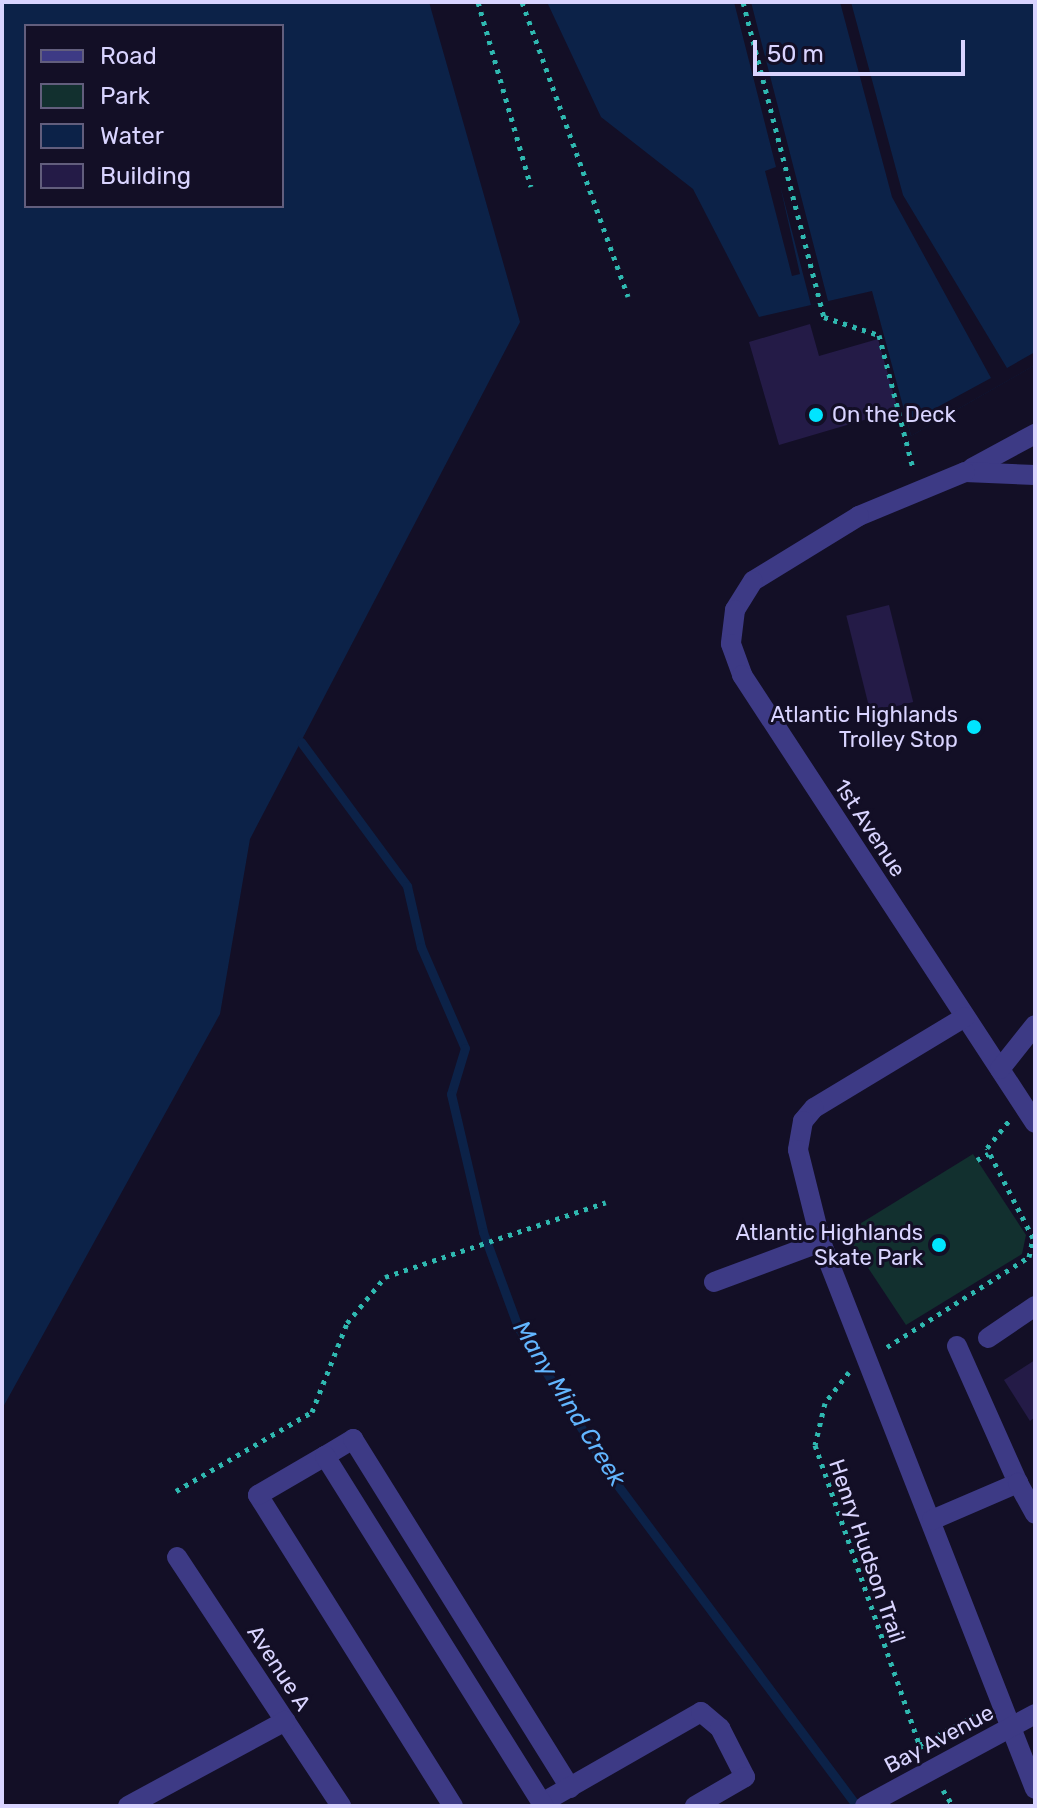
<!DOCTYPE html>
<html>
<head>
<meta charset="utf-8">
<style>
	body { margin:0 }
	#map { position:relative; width:1037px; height:1808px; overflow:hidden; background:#130f26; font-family:Rubik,sans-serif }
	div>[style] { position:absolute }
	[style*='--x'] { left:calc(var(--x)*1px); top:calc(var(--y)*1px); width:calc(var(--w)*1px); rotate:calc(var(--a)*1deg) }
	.green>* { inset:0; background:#12302f }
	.water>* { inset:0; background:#0c2248 }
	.pier>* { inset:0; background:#130f26 }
	.stream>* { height:9px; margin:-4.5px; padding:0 4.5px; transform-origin:4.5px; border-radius:4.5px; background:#0c2248 }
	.building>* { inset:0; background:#241b47; transform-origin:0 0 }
	.path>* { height:5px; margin-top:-2.5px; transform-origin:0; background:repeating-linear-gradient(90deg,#2fb8b0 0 4px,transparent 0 10px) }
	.minor>* { height:20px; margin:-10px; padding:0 10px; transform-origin:10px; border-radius:10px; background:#3d3a85 }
	.dots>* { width:22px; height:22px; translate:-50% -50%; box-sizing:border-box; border:4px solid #130f26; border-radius:50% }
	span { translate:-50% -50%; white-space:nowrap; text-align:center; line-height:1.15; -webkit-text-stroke:6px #130f26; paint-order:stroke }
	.poi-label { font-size:22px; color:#d9d4ff }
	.left { translate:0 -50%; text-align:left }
	.right { translate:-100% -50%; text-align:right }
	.street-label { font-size:22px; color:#d9d4ff }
	.water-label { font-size:24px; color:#62b6ff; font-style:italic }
	.frame { position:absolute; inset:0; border:4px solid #d9d4ff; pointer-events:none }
	.legend { position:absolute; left:24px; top:24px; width:260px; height:184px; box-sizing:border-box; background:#130f26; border:2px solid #625e7d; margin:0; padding:10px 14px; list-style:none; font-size:24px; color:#d9d4ff }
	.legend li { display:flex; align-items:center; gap:16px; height:40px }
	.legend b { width:40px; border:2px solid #625e7d }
	.scale { position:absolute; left:753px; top:40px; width:212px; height:36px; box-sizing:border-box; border:4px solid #d9d4ff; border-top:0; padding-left:10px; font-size:24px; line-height:28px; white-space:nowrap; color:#d9d4ff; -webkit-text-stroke:6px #130f26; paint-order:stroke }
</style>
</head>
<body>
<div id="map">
	<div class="green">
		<div style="clip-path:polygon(973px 1154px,1026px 1235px,1022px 1254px,906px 1325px,845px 1233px)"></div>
	</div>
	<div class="water">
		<div style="clip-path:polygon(evenodd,2px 2px,429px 2px,520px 322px,250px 839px,220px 1014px,2px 1409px,2px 2px,26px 26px,282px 26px,282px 206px,26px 206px,26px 26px)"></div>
		<div style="clip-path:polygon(547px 2px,1035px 2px,1035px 365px,911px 436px,872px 291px,759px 317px,693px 189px,601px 117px)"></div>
	</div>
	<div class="pier">
		<div style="clip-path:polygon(734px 2px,751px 2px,828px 301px,811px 305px,780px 185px,800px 274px,792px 276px,765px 171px,776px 167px)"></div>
		<div style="clip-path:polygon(840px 2px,851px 2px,903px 195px,1007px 368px,1035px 352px,1035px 365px,911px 436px,908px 423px,991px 378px,892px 197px)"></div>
	</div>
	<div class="stream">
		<div style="--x:301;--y:742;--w:179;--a:53.6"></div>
		<div style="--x:407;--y:886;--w:63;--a:77.1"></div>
		<div style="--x:421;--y:947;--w:110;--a:66.5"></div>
		<div style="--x:465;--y:1048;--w:48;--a:106.9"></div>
		<div style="--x:451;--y:1094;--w:142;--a:76.9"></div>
		<div style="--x:483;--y:1232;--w:101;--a:69.8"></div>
		<div style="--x:518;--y:1327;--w:184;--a:57.9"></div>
		<div style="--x:616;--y:1483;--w:403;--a:53.3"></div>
	</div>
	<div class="building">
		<div style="clip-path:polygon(810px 324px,819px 356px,878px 339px,898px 410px,779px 445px,749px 342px)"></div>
		<div style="left:889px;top:605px;width:100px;height:44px;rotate:76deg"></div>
		<div style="clip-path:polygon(1035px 1360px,1035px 1417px,1030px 1421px,1004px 1380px)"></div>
	</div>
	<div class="path">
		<div style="--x:478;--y:2;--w:192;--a:74"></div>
		<div style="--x:522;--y:2;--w:313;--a:70.2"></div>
		<div style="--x:743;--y:2;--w:325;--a:75.6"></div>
		<div style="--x:824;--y:317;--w:58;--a:18.1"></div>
		<div style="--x:879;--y:335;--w:137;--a:75.7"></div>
		<div style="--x:977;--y:1160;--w:13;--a:-29"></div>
		<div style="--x:887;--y:1347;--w:168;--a:-32.4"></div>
		<div style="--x:1029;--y:1257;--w:19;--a:-78"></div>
		<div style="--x:1033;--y:1238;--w:101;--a:-117.1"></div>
		<div style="--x:987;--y:1148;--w:35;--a:-51"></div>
		<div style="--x:849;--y:1372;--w:39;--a:128"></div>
		<div style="--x:825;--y:1403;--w:43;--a:103.4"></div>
		<div style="--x:815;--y:1445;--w:322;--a:70.8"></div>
		<div style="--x:176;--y:1491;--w:157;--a:-30.2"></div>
		<div style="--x:312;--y:1412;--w:96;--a:-68.5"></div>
		<div style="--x:347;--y:1323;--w:60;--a:-50.4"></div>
		<div style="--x:385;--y:1277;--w:233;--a:-18.7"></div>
		<div style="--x:919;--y:1745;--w:67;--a:-27.7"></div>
		<div style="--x:943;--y:1790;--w:19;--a:58"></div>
	</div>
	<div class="minor">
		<div style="--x:972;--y:468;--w:72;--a:-28.4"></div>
		<div style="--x:1035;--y:475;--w:70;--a:-177.5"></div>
		<div style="--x:965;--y:472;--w:115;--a:157.5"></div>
		<div style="--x:859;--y:516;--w:124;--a:148.5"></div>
		<div style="--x:753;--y:581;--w:34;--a:122"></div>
		<div style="--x:735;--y:610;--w:34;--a:97"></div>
		<div style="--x:731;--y:644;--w:33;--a:70"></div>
		<div style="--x:742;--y:675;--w:535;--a:56.81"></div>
		<div style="--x:965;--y:1017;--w:176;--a:148.9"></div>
		<div style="--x:814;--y:1108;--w:17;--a:130"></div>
		<div style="--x:803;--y:1121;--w:29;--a:100"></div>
		<div style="--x:798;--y:1150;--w:95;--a:76"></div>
		<div style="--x:821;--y:1242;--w:587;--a:68.63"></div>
		<div style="--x:1000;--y:1069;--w:56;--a:-51.5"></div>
		<div style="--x:714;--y:1282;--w:114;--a:-20.5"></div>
		<div style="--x:988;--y:1338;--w:57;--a:-34.2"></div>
		<div style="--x:957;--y:1346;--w:150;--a:66"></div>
		<div style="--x:325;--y:1456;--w:33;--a:-31"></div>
		<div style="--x:353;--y:1439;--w:411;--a:58.1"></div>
		<div style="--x:932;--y:1520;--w:94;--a:-23.3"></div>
		<div style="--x:1018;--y:1483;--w:35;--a:61"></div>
		<div style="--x:177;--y:1557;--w:298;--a:56.6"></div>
		<div style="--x:542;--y:1803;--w:183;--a:-29.8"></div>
		<div style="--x:701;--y:1712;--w:25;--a:40"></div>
		<div style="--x:720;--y:1728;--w:55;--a:63"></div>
		<div style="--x:745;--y:1777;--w:58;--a:149.9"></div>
		<div style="--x:128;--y:1806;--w:179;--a:-28.4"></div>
		<div style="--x:453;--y:1806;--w:367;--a:-122.1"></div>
		<div style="--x:258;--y:1495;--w:78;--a:-30.2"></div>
		<div style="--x:325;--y:1456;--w:413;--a:58"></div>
		<div style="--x:865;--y:1806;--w:193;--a:-28.4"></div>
	</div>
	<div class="dots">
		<div style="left:816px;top:415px;background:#00e5ff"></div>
		<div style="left:974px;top:727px;background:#00e5ff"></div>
		<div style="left:939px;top:1245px;background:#00e5ff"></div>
	</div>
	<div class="poi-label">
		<span class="left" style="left:832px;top:415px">On the Deck</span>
		<span class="right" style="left:958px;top:727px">Atlantic Highlands<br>Trolley Stop</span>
		<span class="right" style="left:923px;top:1245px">Atlantic Highlands<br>Skate Park</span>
	</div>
	<div class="street-label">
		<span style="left:870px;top:828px;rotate:57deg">1st Avenue</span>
		<span style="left:867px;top:1551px;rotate:71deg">Henry Hudson Trail</span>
		<span style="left:279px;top:1668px;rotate:57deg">Avenue A</span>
		<span style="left:939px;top:1739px;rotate:-28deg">Bay Avenue</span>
	</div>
	<div class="water-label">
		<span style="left:569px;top:1404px;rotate:58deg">Many Mind Creek</span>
	</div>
	<div class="frame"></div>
	<ul class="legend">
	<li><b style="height:10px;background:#3d3a85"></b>Road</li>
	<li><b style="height:22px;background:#12302f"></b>Park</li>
	<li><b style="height:22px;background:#0c2248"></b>Water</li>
	<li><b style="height:22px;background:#241b47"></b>Building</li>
	</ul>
	<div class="scale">50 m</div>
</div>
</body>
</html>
